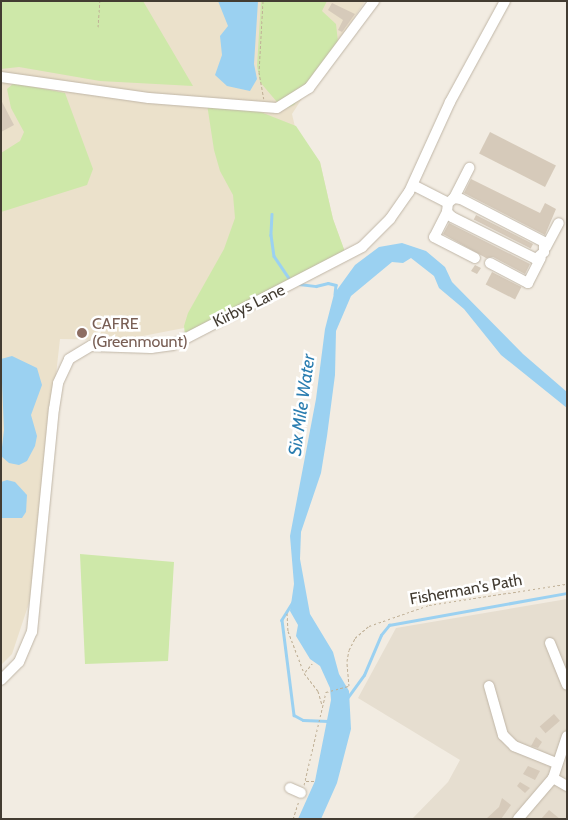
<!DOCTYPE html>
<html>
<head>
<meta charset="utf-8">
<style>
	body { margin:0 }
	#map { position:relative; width:568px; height:820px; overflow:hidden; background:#f2ece2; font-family:Cabin,sans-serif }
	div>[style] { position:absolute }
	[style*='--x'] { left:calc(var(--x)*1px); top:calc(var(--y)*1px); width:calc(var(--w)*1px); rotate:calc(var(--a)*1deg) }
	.residential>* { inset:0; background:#e6ded0 }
	.education>* { inset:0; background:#ebe1cb }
	.green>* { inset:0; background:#cee8a9 }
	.water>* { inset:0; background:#9bd1f1 }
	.stream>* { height:2.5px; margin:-1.25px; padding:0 1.25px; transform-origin:1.25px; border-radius:1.25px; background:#9bd1f1 }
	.building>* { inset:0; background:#d6caba; transform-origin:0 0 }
	.path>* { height:1px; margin-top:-0.5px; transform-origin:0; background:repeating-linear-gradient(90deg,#bfaf95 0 2.5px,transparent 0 5px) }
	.roads { filter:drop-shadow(0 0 1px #c0b6a7) drop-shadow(0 0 1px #c0b6a7) }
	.minor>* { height:10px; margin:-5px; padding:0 5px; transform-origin:5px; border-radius:5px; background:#fff }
	.dots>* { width:14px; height:14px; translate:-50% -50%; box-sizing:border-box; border:2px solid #fff; border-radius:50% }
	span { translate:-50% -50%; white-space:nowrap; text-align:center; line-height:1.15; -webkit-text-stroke:5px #fff; paint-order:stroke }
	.street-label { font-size:16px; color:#433c32 }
	.education-label { font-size:16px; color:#785e54 }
	.left { translate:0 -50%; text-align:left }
	.water-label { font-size:18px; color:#2a7db0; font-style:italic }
	.frame { position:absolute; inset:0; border:2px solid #433c32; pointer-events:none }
</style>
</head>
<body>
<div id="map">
	<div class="residential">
		<div style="clip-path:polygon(567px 599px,567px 819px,412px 819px,448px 782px,460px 760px,358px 698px,396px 628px)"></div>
	</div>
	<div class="education">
		<div style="clip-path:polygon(1px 1px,365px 1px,292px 114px,295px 127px,320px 162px,333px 219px,345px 252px,184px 328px,122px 340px,60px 339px,31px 597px,12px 654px,1px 665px)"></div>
	</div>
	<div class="green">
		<div style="clip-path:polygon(1px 1px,143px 1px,193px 86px,100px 81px,19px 67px,1px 69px)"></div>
		<div style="clip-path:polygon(261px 1px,327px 1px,322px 11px,336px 24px,338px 42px,315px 77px,294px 105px,287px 108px,277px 102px,260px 82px,257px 66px)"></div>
		<div style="clip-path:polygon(14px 83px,65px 93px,93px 169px,87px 185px,1px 212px,1px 153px,20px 141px,24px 132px,11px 108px,7px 89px)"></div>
		<div style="clip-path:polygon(207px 104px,258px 111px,296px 126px,320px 162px,333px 219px,345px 252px,185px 335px,184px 326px,188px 313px,224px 249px,235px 218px,233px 195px,220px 171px,214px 150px)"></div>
		<div style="clip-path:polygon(80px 554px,174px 562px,168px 661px,85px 664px)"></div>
	</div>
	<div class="water">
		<div style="clip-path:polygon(218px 1px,258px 1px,254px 64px,257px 79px,250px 91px,227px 86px,215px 75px,222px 55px,220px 36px,228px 26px)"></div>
		<div style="clip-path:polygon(402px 243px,426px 251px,445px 267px,452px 282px,523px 354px,567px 392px,567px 408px,501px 355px,464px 309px,439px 288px,434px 276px,411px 258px,403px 263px,392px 262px,351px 296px,336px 331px,335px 375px,327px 436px,321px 473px,301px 532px,300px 559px,310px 614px,333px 652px,339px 674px,349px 691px,351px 729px,337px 783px,321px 819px,298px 819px,315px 781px,331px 700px,330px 688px,320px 666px,310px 659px,296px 636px,298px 625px,290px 611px,294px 584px,290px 536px,316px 399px,325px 329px,334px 294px,355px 265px,379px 247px)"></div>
		<div style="clip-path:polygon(12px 356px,37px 368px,42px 385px,31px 415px,37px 436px,35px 446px,27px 461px,19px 465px,9px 463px,1px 456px,4px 430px,1px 359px)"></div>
		<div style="clip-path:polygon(7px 480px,15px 482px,27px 495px,26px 512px,22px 518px,1px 518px,1px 482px)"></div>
	</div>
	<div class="stream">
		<div style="--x:272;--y:214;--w:21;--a:93"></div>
		<div style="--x:271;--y:235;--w:21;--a:82"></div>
		<div style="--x:274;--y:256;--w:27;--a:56"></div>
		<div style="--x:299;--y:284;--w:17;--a:7"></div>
		<div style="--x:316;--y:286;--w:12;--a:-14"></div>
		<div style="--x:328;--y:283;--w:8;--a:14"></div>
		<div style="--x:336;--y:285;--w:9;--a:96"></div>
		<div style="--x:295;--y:599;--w:25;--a:122"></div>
		<div style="--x:282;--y:620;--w:96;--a:82.8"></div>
		<div style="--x:294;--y:715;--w:10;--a:29"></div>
		<div style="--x:303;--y:720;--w:25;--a:2"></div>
		<div style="--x:348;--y:697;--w:27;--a:-54"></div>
		<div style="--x:364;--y:675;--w:43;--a:-67"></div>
		<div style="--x:381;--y:635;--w:13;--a:-51"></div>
		<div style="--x:389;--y:625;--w:181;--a:-10.2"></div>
	</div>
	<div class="building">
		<div style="clip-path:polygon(332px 3px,355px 14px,342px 32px,338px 30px,343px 20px,328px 10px)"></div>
		<div style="clip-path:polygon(1px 100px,14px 125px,1px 132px)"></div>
		<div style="left:490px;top:132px;width:74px;height:24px;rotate:27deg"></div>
		<div style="clip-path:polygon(471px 179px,540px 213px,545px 203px,556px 209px,545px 235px,464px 193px)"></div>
		<div style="left:476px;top:215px;width:64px;height:5px;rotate:27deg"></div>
		<div style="clip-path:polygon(449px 223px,530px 264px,525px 274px,493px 257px,486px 258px,443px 234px)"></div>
		<div style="clip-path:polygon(475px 265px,481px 268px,477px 274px,471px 271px)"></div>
		<div style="left:492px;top:272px;width:33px;height:14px;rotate:27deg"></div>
		<div style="left:554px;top:714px;width:9px;height:19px;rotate:49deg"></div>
		<div style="clip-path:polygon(536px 737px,542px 742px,538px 748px,531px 746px)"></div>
		<div style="clip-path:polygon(528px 766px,540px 771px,535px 780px,523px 774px)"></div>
		<div style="clip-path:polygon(520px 782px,530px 788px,525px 793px,517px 786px)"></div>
		<div style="clip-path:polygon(502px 798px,511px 805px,501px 819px,486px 819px,499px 807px)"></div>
		<div style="clip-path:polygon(549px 810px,560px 819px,541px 819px)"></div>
	</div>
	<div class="path">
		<div style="--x:263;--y:1;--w:71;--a:93.2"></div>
		<div style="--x:259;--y:72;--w:27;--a:80"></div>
		<div style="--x:98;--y:27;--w:26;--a:-86"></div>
		<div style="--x:287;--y:613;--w:18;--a:87"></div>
		<div style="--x:288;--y:631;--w:45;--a:69.1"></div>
		<div style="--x:304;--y:673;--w:23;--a:52"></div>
		<div style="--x:318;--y:691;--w:15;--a:74"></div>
		<div style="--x:305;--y:672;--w:11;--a:-49"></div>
		<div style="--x:306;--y:781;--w:9;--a:0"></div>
		<div style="--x:304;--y:785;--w:96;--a:-76.7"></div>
		<div style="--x:326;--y:692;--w:24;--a:-15"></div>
		<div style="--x:349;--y:686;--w:25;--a:-95"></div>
		<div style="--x:347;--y:661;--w:11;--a:-80"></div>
		<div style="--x:349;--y:650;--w:13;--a:-63"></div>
		<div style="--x:355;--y:638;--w:18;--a:-41"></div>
		<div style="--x:369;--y:626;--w:64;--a:-19.3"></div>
		<div style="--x:429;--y:605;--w:140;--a:-8.7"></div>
		<div style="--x:293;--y:819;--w:19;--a:-72"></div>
	</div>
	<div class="roads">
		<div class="minor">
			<div style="--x:1;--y:77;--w:149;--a:8.1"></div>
			<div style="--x:149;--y:98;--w:128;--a:4.5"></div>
			<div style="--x:277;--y:108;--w:38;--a:-32"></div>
			<div style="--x:309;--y:88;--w:109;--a:-53.2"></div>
			<div style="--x:413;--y:185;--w:39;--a:27"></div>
			<div style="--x:448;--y:203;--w:8;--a:-40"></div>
			<div style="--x:454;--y:198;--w:7;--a:8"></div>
			<div style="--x:461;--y:199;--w:93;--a:27.4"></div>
			<div style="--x:544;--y:242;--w:10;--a:90"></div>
			<div style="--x:544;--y:252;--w:11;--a:139"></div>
			<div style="--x:536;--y:259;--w:94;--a:-153.4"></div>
			<div style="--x:452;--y:217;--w:7;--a:-135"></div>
			<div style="--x:447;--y:212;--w:9;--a:-84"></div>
			<div style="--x:454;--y:198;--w:34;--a:-63"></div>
			<div style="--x:447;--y:212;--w:28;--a:117"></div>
			<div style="--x:434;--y:237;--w:46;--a:27.1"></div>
			<div style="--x:546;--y:247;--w:27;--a:-62"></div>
			<div style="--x:490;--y:263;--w:43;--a:27.8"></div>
			<div style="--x:528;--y:283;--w:28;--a:-63"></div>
			<div style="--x:550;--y:643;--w:45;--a:68"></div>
			<div style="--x:1;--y:680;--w:25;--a:-45"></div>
			<div style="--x:19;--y:662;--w:33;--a:-67"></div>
			<div style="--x:32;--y:632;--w:224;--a:-84.4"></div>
			<div style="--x:54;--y:409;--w:26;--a:-81"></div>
			<div style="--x:58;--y:383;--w:26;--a:-65"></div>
			<div style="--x:69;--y:359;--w:26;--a:-31"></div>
			<div style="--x:91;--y:346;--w:60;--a:1.9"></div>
			<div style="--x:151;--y:348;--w:22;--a:-8"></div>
			<div style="--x:173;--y:345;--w:213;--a:-27.4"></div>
			<div style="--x:362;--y:247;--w:40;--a:-45"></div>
			<div style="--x:390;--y:219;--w:33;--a:-55"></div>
			<div style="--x:409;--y:192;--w:99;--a:-65.5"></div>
			<div style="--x:450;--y:102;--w:115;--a:-61.4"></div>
			<div style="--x:489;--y:686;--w:51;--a:74.1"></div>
			<div style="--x:503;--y:735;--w:16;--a:45"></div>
			<div style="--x:514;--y:746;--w:45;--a:22"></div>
			<div style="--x:553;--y:778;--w:16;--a:30"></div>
			<div style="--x:290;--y:788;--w:12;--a:24"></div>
			<div style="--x:518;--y:819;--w:54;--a:-49.5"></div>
			<div style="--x:553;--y:778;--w:44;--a:-71.6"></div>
		</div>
	</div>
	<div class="dots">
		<div style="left:82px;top:333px;background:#8d6e63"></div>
	</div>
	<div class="street-label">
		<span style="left:249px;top:306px;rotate:-26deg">Kirbys Lane</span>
		<span style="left:466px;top:590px;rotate:-10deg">Fisherman's Path</span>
	</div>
	<div class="education-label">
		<span class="left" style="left:92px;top:333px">CAFRE<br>(Greenmount)</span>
	</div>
	<div class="water-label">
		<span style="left:302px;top:405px;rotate:-82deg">Six Mile Water</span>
	</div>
	<div class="frame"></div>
</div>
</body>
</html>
